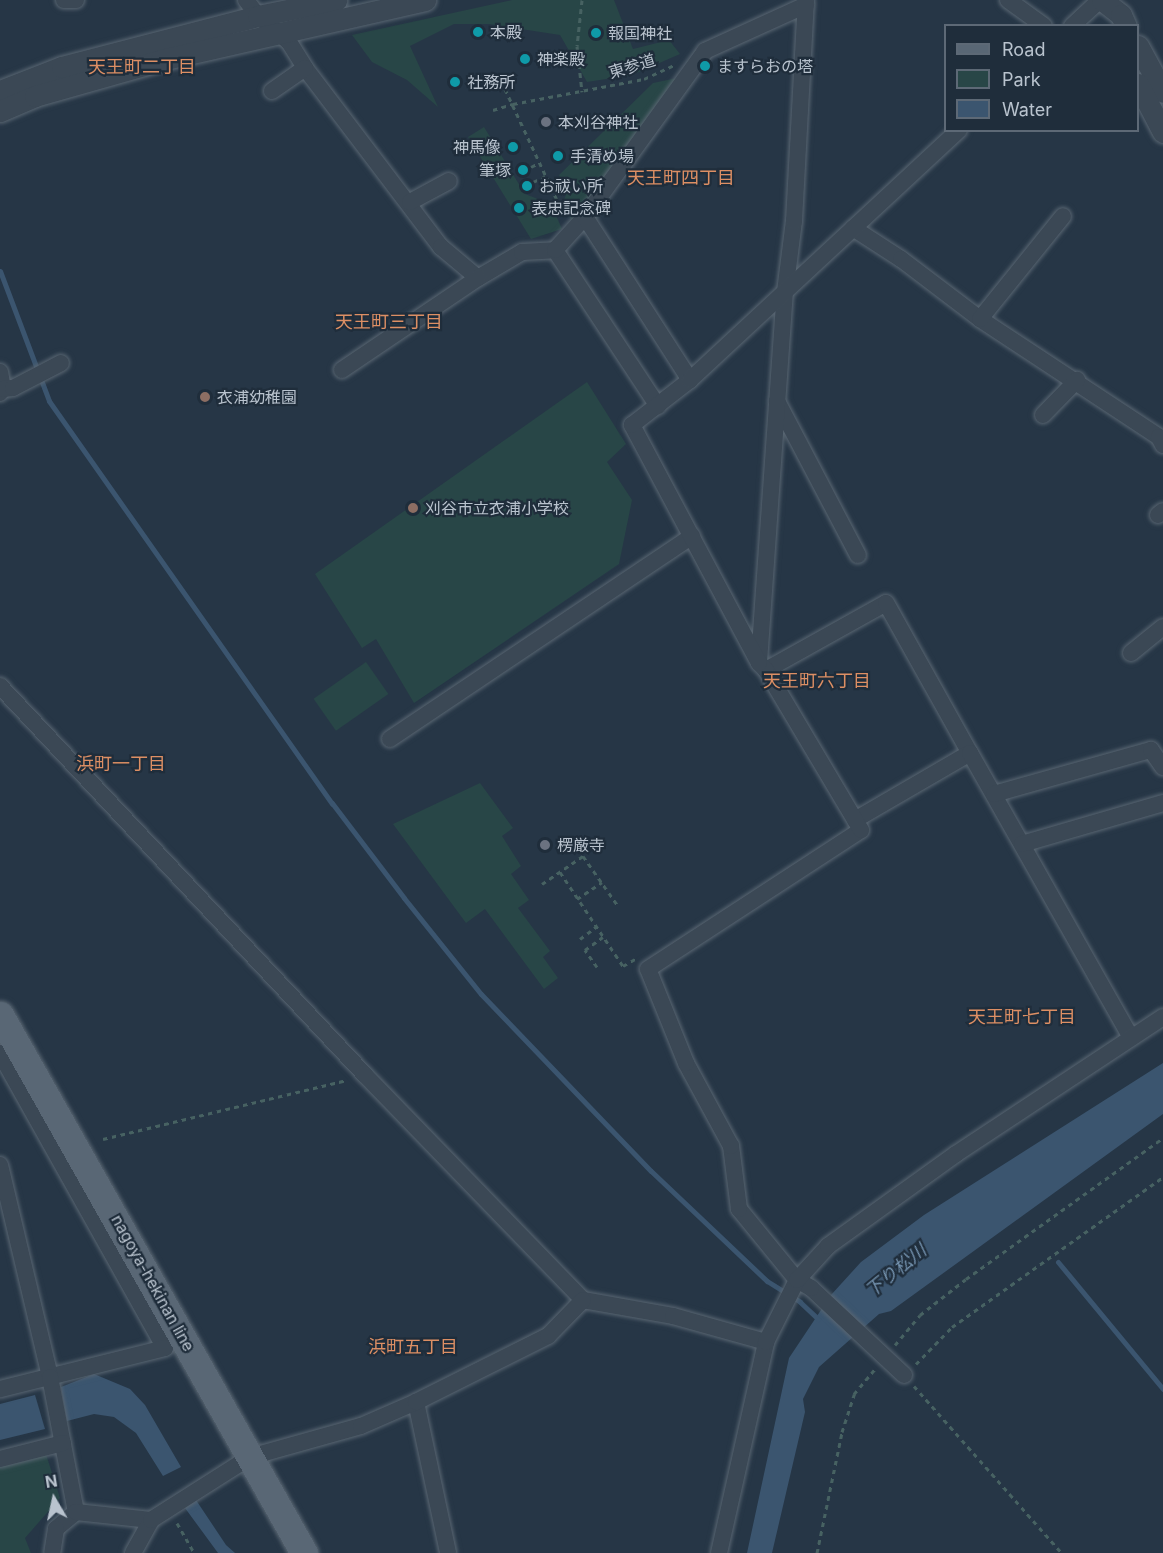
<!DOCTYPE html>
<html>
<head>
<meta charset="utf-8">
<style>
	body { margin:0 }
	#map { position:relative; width:1163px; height:1553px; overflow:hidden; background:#263646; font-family:Inter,"Noto Sans JP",sans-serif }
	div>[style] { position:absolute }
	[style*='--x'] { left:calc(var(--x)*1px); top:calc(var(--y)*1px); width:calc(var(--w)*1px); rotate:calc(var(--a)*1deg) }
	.green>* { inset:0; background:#284647; transform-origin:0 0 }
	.water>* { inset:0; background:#3b556f }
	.stream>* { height:5px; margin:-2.5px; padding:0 2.5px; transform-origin:2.5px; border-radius:2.5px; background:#3b556f }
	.path>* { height:3px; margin-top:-1.5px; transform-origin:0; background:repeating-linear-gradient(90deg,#476262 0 4.5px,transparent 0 9px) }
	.roads { filter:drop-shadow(0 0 2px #596672) drop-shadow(0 0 2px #596672) }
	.minor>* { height:16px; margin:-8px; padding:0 8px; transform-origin:8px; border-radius:8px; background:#3b4855 }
	.tertiary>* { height:21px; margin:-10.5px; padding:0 10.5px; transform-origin:10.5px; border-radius:10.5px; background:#3b4855 }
	.primary>* { height:27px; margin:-13.5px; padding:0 13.5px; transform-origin:13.5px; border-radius:13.5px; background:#596775 }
	.dots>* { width:16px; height:16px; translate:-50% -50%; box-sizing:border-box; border:3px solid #1f2d3b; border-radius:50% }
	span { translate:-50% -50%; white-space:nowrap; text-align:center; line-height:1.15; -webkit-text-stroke:4.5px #1f2d3b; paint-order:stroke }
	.poi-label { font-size:16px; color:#b9c3ce }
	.left { translate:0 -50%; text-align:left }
	.right { translate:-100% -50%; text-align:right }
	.street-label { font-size:16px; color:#b9c3ce }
	.neighbourhood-label { font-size:18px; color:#dd8f64 }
	.water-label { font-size:18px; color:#7796b3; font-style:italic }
	.legend { position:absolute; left:944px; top:24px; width:195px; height:108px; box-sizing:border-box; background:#1f2d3b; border:2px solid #5d6976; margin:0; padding:8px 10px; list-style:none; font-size:18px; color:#b9c3ce }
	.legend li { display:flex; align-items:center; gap:12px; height:30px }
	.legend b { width:30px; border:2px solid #5d6976 }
	.north { position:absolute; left:24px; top:1469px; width:60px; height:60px; -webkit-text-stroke:4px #1f2d3b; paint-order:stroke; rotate:351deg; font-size:16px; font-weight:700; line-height:24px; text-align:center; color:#b9c3ce }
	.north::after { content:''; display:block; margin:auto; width:21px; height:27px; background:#b9c3ce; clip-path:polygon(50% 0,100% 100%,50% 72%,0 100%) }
</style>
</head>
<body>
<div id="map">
	<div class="green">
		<div style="clip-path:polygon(512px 0,614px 0,633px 49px,669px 40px,680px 54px,632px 75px,587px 82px,560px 35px,489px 24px,454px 24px,410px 46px,438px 107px,407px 80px,372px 62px,352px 35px)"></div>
		<div style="clip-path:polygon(677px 78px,572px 222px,563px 202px,567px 192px,559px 175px,653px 83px)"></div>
		<div style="clip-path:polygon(484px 127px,525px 194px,551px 204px,562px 229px,531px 239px,468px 137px)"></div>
		<div style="clip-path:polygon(587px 382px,626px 444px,607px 462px,632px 500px,619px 564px,414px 703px,376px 639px,362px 648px,315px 574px)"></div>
		<div style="left:366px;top:662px;width:39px;height:64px;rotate:55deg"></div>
		<div style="clip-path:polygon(480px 783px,513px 828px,502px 836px,521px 866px,511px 874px,529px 900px,518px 908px,550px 951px,543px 957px,558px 978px,544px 989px,485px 909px,466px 923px,393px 824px)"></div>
		<div style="clip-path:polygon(44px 1448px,60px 1498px,25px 1538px,31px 1553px,0 1553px,0 1459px)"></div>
	</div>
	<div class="water">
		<div style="clip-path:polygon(1163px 1063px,1163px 1114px,891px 1311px,879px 1314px,819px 1367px,803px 1399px,805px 1412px,772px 1553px,747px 1553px,789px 1358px,831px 1295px,861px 1262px,924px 1215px)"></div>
		<div style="clip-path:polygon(94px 1374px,130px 1389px,145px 1405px,181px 1467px,163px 1476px,136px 1433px,114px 1417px,94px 1414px,67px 1421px,61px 1387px)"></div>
		<div style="clip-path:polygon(35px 1395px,45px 1429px,0 1440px,0 1404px)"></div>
		<div style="clip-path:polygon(196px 1500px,226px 1545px,235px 1553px,218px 1553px,185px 1508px)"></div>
	</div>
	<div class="stream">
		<div style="--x:0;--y:271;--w:139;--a:69.3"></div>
		<div style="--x:49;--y:401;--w:492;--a:54.9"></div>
		<div style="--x:332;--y:803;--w:119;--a:52.8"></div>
		<div style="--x:404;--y:898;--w:123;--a:51.3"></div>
		<div style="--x:481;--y:994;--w:245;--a:46.2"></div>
		<div style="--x:651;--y:1171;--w:160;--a:43.5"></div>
		<div style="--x:767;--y:1281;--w:39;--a:32"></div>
		<div style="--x:800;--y:1302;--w:25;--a:43"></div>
		<div style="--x:1058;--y:1262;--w:165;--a:50.4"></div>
	</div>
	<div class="path">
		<div style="--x:582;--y:0;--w:46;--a:96.2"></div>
		<div style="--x:577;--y:46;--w:46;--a:83.8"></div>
		<div style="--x:505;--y:89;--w:139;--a:64.9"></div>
		<div style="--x:493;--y:110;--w:21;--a:-17"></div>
		<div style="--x:513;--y:104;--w:133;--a:-10.8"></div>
		<div style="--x:644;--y:79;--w:33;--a:-25"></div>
		<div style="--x:531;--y:167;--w:9;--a:-27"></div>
		<div style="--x:533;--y:182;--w:14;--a:-25"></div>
		<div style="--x:560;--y:872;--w:113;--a:56.2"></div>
		<div style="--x:623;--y:966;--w:14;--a:-30"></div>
		<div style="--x:542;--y:884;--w:50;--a:-34.3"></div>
		<div style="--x:583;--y:856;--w:61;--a:55"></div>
		<div style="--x:577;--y:899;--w:30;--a:-34"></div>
		<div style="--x:580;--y:939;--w:20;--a:-37"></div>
		<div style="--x:597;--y:967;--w:21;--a:-125"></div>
		<div style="--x:585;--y:950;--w:22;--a:-36"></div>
		<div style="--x:103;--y:1139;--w:250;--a:-13.6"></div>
		<div style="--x:895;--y:1345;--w:39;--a:-50"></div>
		<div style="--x:920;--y:1315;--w:58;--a:-38"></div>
		<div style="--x:966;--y:1279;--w:242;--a:-35.6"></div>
		<div style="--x:916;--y:1364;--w:52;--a:-45.8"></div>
		<div style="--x:952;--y:1327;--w:259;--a:-35.4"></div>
		<div style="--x:914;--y:1386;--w:223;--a:48.5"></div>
		<div style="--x:177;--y:1523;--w:34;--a:60"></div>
		<div style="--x:817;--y:1553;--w:124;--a:-78.3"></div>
		<div style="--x:842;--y:1432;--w:40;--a:-72"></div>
		<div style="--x:854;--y:1394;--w:33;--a:-50"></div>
	</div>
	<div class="roads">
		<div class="minor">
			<div style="--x:64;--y:0;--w:12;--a:0"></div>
			<div style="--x:246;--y:0;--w:20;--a:53"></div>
			<div style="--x:258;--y:16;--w:40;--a:40"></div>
			<div style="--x:289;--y:42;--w:31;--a:58"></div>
			<div style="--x:305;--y:68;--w:225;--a:52.8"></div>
			<div style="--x:441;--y:247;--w:48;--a:40"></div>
			<div style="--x:478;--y:278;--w:51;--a:-30.6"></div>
			<div style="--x:522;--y:252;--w:33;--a:-3"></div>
			<div style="--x:555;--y:250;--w:187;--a:56.6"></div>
			<div style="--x:1008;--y:0;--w:44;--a:35.8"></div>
			<div style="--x:1072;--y:26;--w:38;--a:-43"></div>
			<div style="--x:272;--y:91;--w:40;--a:-34.9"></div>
			<div style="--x:410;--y:202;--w:44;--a:-28.3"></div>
			<div style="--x:585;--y:217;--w:205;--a:-54.1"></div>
			<div style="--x:705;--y:51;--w:111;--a:-24.5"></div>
			<div style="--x:853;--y:228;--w:57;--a:32.9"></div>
			<div style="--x:901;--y:259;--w:99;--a:37.2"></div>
			<div style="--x:980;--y:319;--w:214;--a:33.4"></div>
			<div style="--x:1159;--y:437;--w:9;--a:63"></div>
			<div style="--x:555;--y:250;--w:45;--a:-47.7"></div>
			<div style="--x:585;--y:217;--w:194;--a:57.2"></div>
			<div style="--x:980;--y:319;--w:132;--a:-51.1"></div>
			<div style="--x:342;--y:370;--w:164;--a:-34.1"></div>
			<div style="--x:0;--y:372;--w:17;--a:80"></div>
			<div style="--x:3;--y:389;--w:5;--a:127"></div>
			<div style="--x:3;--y:389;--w:10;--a:-6"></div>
			<div style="--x:13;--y:388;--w:54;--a:-27.5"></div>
			<div style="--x:777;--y:401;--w:174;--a:62.3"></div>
			<div style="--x:1043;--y:415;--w:49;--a:-45.8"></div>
			<div style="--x:1158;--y:515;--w:6;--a:-39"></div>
			<div style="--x:1131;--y:653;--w:41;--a:-39.1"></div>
			<div style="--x:759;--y:662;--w:371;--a:-86"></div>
			<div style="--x:785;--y:292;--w:72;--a:-82.8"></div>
			<div style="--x:794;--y:221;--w:221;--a:-86.9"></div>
			<div style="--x:766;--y:670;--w:137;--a:-29.2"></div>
			<div style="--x:886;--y:603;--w:172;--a:60.8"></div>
			<div style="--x:970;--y:753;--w:133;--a:149.8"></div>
			<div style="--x:0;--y:686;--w:533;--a:46.82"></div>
			<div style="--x:365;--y:1075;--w:313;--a:45.9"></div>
			<div style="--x:583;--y:1300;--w:91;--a:10.1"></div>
			<div style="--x:673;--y:1316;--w:97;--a:15.6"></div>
			<div style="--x:390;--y:739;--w:364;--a:-33.9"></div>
			<div style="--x:970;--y:753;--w:327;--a:60.5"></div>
			<div style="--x:994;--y:794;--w:163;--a:-15.7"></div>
			<div style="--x:1151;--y:750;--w:21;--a:55"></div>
			<div style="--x:1022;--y:844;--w:147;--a:-16.2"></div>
			<div style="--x:0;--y:1053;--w:338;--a:60.8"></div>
			<div style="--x:165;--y:1348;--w:170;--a:166"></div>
			<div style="--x:0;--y:1165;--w:218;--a:76.7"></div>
			<div style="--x:50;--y:1377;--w:137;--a:79.1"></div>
			<div style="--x:76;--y:1512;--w:26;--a:140"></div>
			<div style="--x:56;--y:1529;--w:24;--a:99"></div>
			<div style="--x:904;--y:1375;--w:127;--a:-136.9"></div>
			<div style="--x:811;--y:1288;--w:16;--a:-150"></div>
			<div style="--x:797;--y:1280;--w:92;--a:-129.2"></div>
			<div style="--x:739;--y:1209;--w:64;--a:-97.2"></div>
			<div style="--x:731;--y:1146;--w:94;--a:-118.5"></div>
			<div style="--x:686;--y:1063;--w:101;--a:-112"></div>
			<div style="--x:648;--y:969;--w:254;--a:-33.1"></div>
			<div style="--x:861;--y:830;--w:186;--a:-120.7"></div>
			<div style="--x:766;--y:670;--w:10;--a:-135"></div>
			<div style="--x:759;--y:663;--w:270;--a:-118.1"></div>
			<div style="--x:632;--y:425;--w:73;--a:-37.8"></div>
			<div style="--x:690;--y:380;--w:367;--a:-42.9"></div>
			<div style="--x:416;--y:1402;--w:154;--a:78"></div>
			<div style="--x:0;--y:1459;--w:65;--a:-14.3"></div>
			<div style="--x:76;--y:1512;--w:75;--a:6.1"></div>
			<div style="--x:133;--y:1553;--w:38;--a:-61"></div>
			<div style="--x:151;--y:1520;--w:117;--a:-32.5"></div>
			<div style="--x:250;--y:1457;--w:115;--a:-15.6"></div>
			<div style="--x:361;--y:1426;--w:60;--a:-23.6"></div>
			<div style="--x:416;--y:1402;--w:148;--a:-26.6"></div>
			<div style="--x:548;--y:1336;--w:50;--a:-45.8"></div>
			<div style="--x:719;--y:1553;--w:216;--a:-77.4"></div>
			<div style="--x:766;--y:1342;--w:69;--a:-63.4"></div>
			<div style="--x:797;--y:1280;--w:46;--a:-47.6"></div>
			<div style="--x:828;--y:1246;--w:158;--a:-35.7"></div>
			<div style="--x:956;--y:1154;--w:248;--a:-33.5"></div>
		</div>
		<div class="tertiary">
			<div style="--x:1102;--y:0;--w:24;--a:38"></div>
			<div style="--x:1121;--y:15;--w:12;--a:66"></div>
			<div style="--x:1138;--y:46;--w:52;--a:61.5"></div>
			<div style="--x:1138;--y:84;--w:54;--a:62.5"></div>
			<div style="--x:0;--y:91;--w:66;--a:-21.2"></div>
			<div style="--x:62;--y:67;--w:203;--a:-14.6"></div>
			<div style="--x:258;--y:16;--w:80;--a:-11.6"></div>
			<div style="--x:0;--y:111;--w:38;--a:-23"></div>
			<div style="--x:35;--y:96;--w:131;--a:-15.9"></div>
			<div style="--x:161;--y:60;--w:271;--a:-12.8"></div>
		</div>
		<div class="primary">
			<div style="--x:0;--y:1015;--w:618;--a:60.53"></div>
		</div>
	</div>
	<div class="dots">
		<div style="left:478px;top:32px;background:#0f9aa8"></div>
		<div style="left:596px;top:33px;background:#0f9aa8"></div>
		<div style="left:525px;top:59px;background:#0f9aa8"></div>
		<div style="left:705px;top:66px;background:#0f9aa8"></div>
		<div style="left:455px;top:82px;background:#0f9aa8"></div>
		<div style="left:546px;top:122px;background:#6b7280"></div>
		<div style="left:513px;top:147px;background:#0f9aa8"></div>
		<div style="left:558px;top:156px;background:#0f9aa8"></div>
		<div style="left:523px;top:170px;background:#0f9aa8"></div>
		<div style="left:527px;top:186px;background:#0f9aa8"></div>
		<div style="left:519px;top:208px;background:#0f9aa8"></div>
		<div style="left:205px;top:397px;background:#8d6e63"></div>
		<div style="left:413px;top:508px;background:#8d6e63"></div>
		<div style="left:545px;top:845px;background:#6b7280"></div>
	</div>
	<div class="poi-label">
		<span class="left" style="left:490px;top:32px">本殿</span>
		<span class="left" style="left:608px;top:33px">報国神社</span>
		<span class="left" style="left:537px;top:59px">神楽殿</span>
		<span class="left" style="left:717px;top:66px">ますらおの塔</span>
		<span class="left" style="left:467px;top:82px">社務所</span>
		<span class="left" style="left:558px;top:122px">本刈谷神社</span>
		<span class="right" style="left:501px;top:147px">神馬像</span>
		<span class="left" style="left:570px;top:156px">手清め場</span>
		<span class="right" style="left:511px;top:170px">筆塚</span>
		<span class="left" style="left:539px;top:186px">お祓い所</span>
		<span class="left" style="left:531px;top:208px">表忠記念碑</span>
		<span class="left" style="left:217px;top:397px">衣浦幼稚園</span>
		<span class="left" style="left:425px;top:508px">刈谷市立衣浦小学校</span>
		<span class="left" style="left:557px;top:845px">楞厳寺</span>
	</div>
	<div class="street-label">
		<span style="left:632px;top:66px;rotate:-17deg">東参道</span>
		<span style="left:153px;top:1283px;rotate:61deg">nagoya-hekinan line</span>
	</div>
	<div class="neighbourhood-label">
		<span style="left:142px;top:67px">天王町二丁目</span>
		<span style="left:681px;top:178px">天王町四丁目</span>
		<span style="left:389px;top:322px">天王町三丁目</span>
		<span style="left:817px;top:681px">天王町六丁目</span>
		<span style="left:121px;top:764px">浜町一丁目</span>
		<span style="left:1022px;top:1017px">天王町七丁目</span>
		<span style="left:413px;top:1347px">浜町五丁目</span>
	</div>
	<div class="water-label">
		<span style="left:896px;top:1271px;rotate:-39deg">下り松川</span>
	</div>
	<ul class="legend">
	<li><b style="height:8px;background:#596775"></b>Road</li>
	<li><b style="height:16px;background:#284647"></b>Park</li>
	<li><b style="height:16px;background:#3b556f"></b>Water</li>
	</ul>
	<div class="north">N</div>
</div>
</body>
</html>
